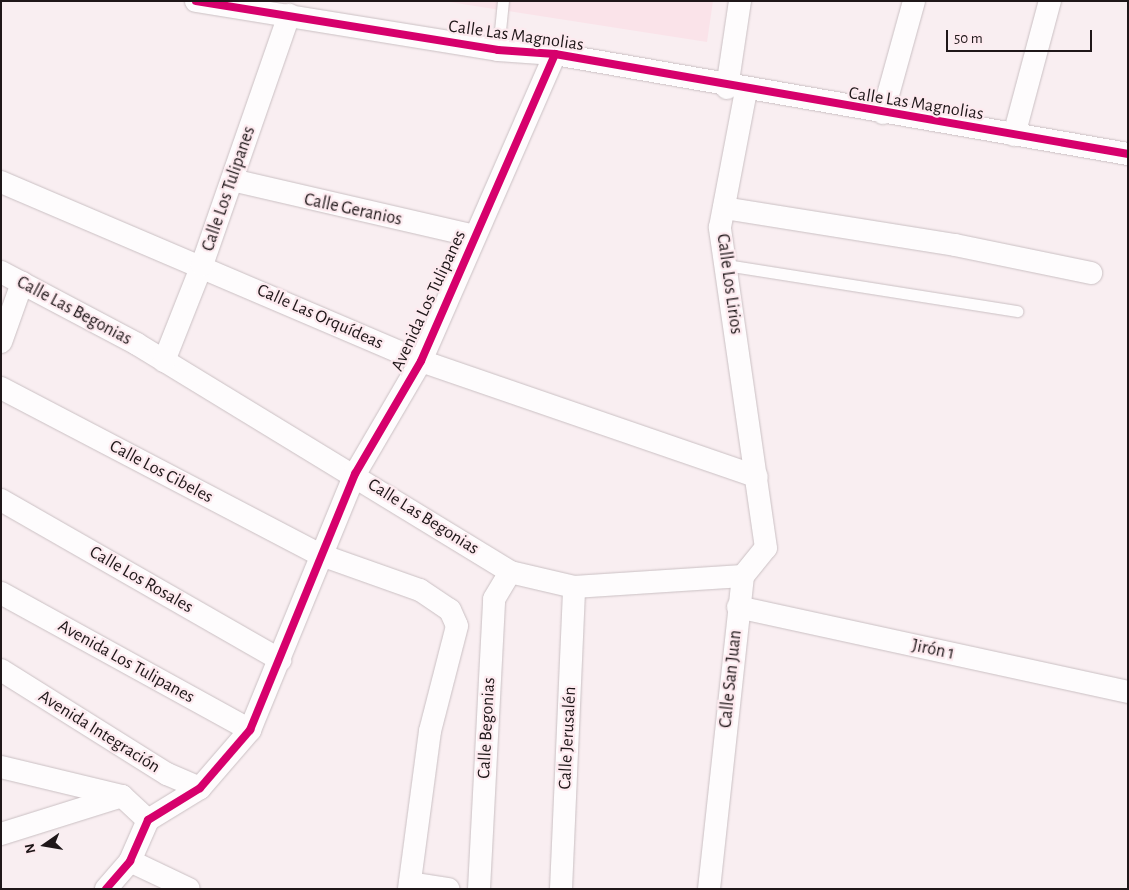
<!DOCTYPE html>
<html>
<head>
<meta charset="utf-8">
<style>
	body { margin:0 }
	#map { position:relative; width:1129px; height:890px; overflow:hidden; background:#f9eef1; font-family:"Alegreya Sans",sans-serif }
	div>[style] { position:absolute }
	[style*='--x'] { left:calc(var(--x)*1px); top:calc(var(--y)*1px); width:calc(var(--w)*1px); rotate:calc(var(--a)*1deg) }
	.built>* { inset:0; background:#fae3e9 }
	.roads { filter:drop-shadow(0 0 1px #cac0c3) drop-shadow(0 0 1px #cac0c3) }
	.lane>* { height:11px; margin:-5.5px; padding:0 5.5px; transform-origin:5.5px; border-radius:5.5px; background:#fefcfd }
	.street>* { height:22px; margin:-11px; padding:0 11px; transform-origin:11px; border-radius:11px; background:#fefcfd }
	.cycleway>* { height:8px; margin:-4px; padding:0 4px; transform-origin:4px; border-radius:4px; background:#d6006c }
	span { translate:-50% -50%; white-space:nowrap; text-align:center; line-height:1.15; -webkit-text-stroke:4.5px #fdeaef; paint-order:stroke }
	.street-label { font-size:18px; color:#1f1719 }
	.frame { position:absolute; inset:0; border:2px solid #1f1719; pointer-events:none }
	.north { position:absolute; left:20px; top:820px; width:50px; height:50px; -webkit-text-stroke:4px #fdeaef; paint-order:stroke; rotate:257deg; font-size:14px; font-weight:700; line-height:20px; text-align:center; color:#1f1719 }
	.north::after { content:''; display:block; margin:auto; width:18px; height:22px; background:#1f1719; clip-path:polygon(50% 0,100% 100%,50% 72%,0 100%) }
	.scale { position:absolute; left:946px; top:30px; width:146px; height:22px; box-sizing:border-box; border:2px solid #1f1719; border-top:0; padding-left:6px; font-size:15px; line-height:18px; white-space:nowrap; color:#1f1719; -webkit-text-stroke:4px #fdeaef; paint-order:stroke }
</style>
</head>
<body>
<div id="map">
	<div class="built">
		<div style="clip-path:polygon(443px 1px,713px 1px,707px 42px)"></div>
	</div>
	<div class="roads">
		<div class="lane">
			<div style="--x:498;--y:50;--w:49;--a:-84.2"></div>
			<div style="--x:726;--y:265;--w:295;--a:9"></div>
		</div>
		<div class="street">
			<div style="--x:196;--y:1;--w:306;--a:9.2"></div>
			<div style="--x:498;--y:50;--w:57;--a:4"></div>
			<div style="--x:555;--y:54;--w:582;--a:9.9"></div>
			<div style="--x:727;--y:88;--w:88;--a:-81.5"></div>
			<div style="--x:883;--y:113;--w:116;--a:-74.5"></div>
			<div style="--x:1014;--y:135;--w:139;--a:-75"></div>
			<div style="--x:232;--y:180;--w:249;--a:13"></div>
			<div style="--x:1;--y:182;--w:457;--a:23.1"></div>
			<div style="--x:421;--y:361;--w:355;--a:19"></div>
			<div style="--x:724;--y:208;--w:234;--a:9.1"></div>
			<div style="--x:955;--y:245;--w:139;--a:11.6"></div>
			<div style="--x:1;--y:272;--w:154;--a:27.9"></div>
			<div style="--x:137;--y:344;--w:437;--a:31.4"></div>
			<div style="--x:510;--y:572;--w:66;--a:13.2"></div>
			<div style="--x:574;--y:587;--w:169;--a:-3.7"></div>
			<div style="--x:1;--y:342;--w:63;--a:-70.4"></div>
			<div style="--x:164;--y:361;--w:103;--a:-68.4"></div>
			<div style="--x:202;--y:265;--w:265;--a:-70.8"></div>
			<div style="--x:1;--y:388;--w:361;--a:27.6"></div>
			<div style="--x:321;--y:555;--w:105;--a:19.5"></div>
			<div style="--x:420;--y:590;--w:36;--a:34"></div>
			<div style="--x:450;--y:610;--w:17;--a:66"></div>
			<div style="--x:457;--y:626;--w:108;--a:104.4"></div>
			<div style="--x:430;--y:731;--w:159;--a:97.6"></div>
			<div style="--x:1;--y:500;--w:322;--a:29.8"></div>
			<div style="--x:1;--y:593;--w:284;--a:28.8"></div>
			<div style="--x:738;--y:607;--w:399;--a:12.3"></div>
			<div style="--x:1;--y:670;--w:196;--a:32.1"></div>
			<div style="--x:167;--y:774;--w:36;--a:23"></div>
			<div style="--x:1;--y:767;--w:124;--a:13.5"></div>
			<div style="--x:122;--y:796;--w:35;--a:43"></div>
			<div style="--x:1;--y:834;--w:127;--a:-17.4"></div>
			<div style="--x:130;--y:861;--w:65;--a:25.4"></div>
			<div style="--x:410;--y:883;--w:39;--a:9"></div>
			<div style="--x:106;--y:889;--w:37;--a:-49"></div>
			<div style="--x:130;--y:861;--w:45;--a:-66.3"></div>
			<div style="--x:148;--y:820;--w:61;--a:-31.6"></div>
			<div style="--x:200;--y:788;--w:77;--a:-49.2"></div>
			<div style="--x:250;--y:730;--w:277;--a:-67.7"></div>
			<div style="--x:355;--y:474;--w:131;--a:-59.7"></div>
			<div style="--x:421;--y:361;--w:335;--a:-66.4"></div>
			<div style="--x:479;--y:889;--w:290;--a:-87"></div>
			<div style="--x:494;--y:599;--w:31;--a:-59"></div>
			<div style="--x:561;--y:889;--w:302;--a:-87.5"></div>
			<div style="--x:709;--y:889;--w:315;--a:-83.8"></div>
			<div style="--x:743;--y:576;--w:36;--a:-51"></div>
			<div style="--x:766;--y:548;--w:324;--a:-98.2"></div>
			<div style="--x:720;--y:227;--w:138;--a:-79.2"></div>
		</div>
	</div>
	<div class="cycleway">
		<div style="--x:196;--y:1;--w:306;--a:9.2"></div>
		<div style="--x:498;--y:50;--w:57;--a:4"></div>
		<div style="--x:555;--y:54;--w:582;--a:9.9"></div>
		<div style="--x:106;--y:889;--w:37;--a:-49"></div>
		<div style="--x:130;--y:861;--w:45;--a:-66.3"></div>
		<div style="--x:148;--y:820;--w:61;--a:-31.6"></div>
		<div style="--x:200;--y:788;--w:77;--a:-49.2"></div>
		<div style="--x:250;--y:730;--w:277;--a:-67.7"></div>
		<div style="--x:355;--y:474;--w:131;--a:-59.7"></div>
		<div style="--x:421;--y:361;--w:335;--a:-66.4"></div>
	</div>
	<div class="street-label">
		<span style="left:516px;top:36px;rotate:8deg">Calle Las Magnolias</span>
		<span style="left:916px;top:104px;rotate:9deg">Calle Las Magnolias</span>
		<span style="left:229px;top:189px;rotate:-71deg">Calle Los Tulipanes</span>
		<span style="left:353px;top:210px;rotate:12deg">Calle Geranios</span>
		<span style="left:729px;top:284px;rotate:82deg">Calle Los Lirios</span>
		<span style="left:429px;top:301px;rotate:-65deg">Avenida Los Tulipanes</span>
		<span style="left:74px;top:311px;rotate:28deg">Calle Las Begonias</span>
		<span style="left:320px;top:317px;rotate:24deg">Calle Las Orquídeas</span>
		<span style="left:161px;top:472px;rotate:28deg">Calle Los Cibeles</span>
		<span style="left:423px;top:517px;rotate:32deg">Calle Las Begonias</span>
		<span style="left:141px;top:580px;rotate:30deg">Calle Los Rosales</span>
		<span style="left:933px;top:650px;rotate:12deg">Jirón 1</span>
		<span style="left:126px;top:662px;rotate:29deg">Avenida Los Tulipanes</span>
		<span style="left:731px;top:679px;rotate:-84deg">Calle San Juan</span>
		<span style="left:487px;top:728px;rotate:-87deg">Calle Begonias</span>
		<span style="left:99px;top:732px;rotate:32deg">Avenida Integración</span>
		<span style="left:568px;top:738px;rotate:-87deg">Calle Jerusalén</span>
	</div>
	<div class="frame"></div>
	<div class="north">N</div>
	<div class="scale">50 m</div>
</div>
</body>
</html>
